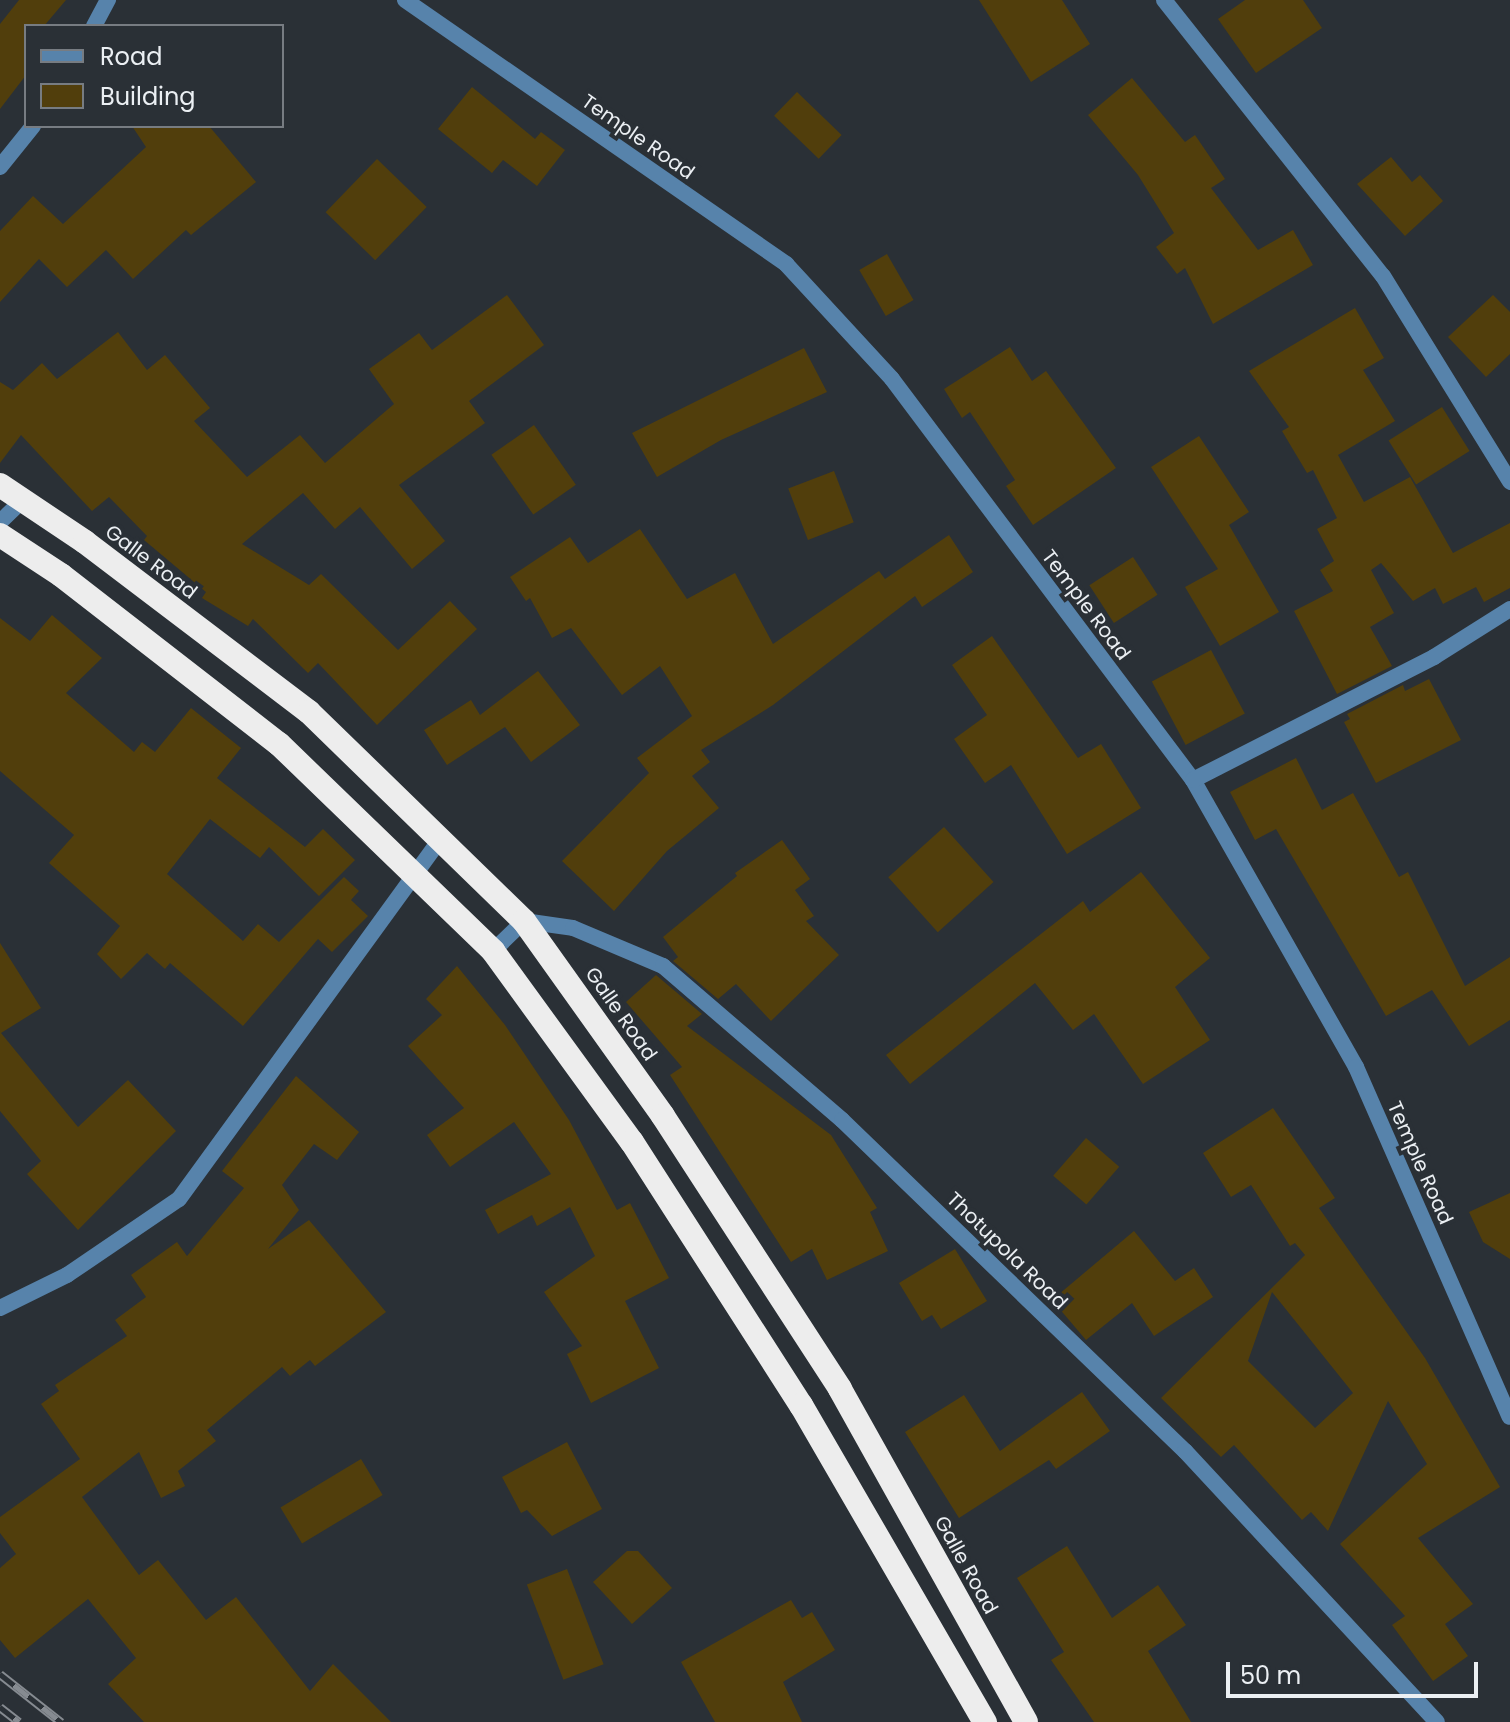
<!DOCTYPE html>
<html>
<head>
<meta charset="utf-8">
<style>
	body { margin:0 }
	#map { position:relative; width:1510px; height:1722px; overflow:hidden; background:#2a3036; font-family:Poppins,sans-serif }
	div>[style] { position:absolute }
	[style*='--x'] { left:calc(var(--x)*1px); top:calc(var(--y)*1px); width:calc(var(--w)*1px); rotate:calc(var(--a)*1deg) }
	.building>* { inset:0; background:#513e0c; transform-origin:0 0 }
	.street>* { height:16px; margin:-8px; padding:0 8px; transform-origin:8px; border-radius:8px; background:#5783ab }
	.highway>* { height:24px; margin:-12px; padding:0 12px; transform-origin:12px; border-radius:12px; background:#ededed }
	.rail>* { height:9px; margin-top:-4.5px; transform-origin:0; background:repeating-linear-gradient(90deg,#2a3036 0 18px,#868b91 0 36px); box-sizing:border-box; border-block:2px solid #868b91 }
	span { translate:-50% -50%; white-space:nowrap; text-align:center; line-height:1.15; -webkit-text-stroke:8px #2a3036; paint-order:stroke }
	.street-label { font-size:20px; color:#ebeff3 }
	.legend { position:absolute; left:24px; top:24px; width:260px; height:104px; box-sizing:border-box; background:#2a3036; border:2px solid #777c82; margin:0; padding:10px 14px; list-style:none; font-size:24px; color:#ebeff3 }
	.legend li { display:flex; align-items:center; gap:16px; height:40px }
	.legend b { width:40px; border:2px solid #777c82 }
	.scale { position:absolute; left:1226px; top:1662px; width:252px; height:36px; box-sizing:border-box; border:4px solid #ebeff3; border-top:0; padding-left:10px; font-size:24px; line-height:28px; white-space:nowrap; color:#ebeff3; -webkit-text-stroke:6px #2a3036; paint-order:stroke }
</style>
</head>
<body>
<div id="map">
	<div class="building">
		<div style="clip-path:polygon(19px 0,66px 0,44px 26px,26px 26px,26px 75px,0 109px,0 24px)"></div>
		<div style="clip-path:polygon(979px 0,1062px 0,1090px 44px,1031px 82px)"></div>
		<div style="clip-path:polygon(1245px 0,1303px 0,1322px 28px,1256px 73px,1218px 19px)"></div>
		<div style="clip-path:polygon(1132px 78px,1185px 142px,1195px 135px,1225px 179px,1211px 188px,1258px 250px,1293px 230px,1313px 265px,1213px 324px,1185px 268px,1177px 274px,1156px 247px,1174px 233px,1138px 175px,1088px 115px)"></div>
		<div style="clip-path:polygon(472px 87px,535px 139px,541px 132px,565px 150px,537px 186px,503px 160px,492px 173px,438px 129px)"></div>
		<div style="left:797px;top:92px;width:62px;height:33px;rotate:44deg"></div>
		<div style="clip-path:polygon(132px 126px,209px 126px,256px 182px,191px 235px,186px 230px,133px 279px,106px 250px,67px 287px,39px 259px,0 302px,0 231px,33px 196px,63px 224px,146px 147px)"></div>
		<div style="clip-path:polygon(1391px 157px,1412px 182px,1420px 175px,1443px 201px,1405px 236px,1357px 184px)"></div>
		<div style="left:377px;top:159px;width:69px;height:74px;rotate:44deg"></div>
		<div style="left:887px;top:254px;width:53px;height:32px;rotate:60deg"></div>
		<div style="clip-path:polygon(507px 295px,544px 345px,469px 401px,485px 423px,399px 485px,445px 541px,412px 569px,360px 507px,335px 529px,303px 493px,242px 544px,309px 585px,321px 574px,398px 650px,450px 601px,477px 629px,377px 725px,318px 663px,308px 673px,253px 619px,248px 626px,202px 598px,206px 592px,144px 540px,147px 536px,109px 497px,92px 511px,21px 435px,0 463px,0 382px,13px 390px,42px 363px,57px 379px,118px 332px,147px 370px,165px 355px,210px 408px,194px 421px,247px 477px,300px 435px,325px 463px,394px 404px,369px 369px,419px 333px,432px 350px)"></div>
		<div style="clip-path:polygon(1493px 295px,1510px 312px,1510px 354px,1486px 377px,1448px 337px)"></div>
		<div style="clip-path:polygon(1355px 308px,1384px 358px,1363px 370px,1395px 421px,1338px 455px,1364px 502px,1410px 477px,1453px 553px,1510px 523px,1510px 588px,1484px 602px,1476px 587px,1443px 604px,1435px 588px,1413px 601px,1381px 563px,1371px 570px,1394px 613px,1370px 627px,1392px 666px,1337px 694px,1294px 611px,1333px 591px,1320px 570px,1334px 561px,1317px 529px,1337px 518px,1313px 470px,1307px 473px,1282px 431px,1289px 427px,1249px 371px)"></div>
		<div style="clip-path:polygon(1010px 347px,1032px 381px,1046px 371px,1116px 468px,1033px 525px,1006px 486px,1015px 480px,970px 412px,962px 418px,944px 389px)"></div>
		<div style="clip-path:polygon(804px 348px,827px 392px,721px 440px,657px 477px,632px 433px)"></div>
		<div style="left:1442px;top:407px;width:52px;height:63px;rotate:58deg"></div>
		<div style="left:534px;top:425px;width:73px;height:52px;rotate:55deg"></div>
		<div style="clip-path:polygon(1199px 436px,1249px 512px,1229px 525px,1279px 612px,1220px 646px,1185px 587px,1218px 569px,1151px 467px)"></div>
		<div style="left:834px;top:471px;width:55px;height:49px;rotate:69deg"></div>
		<div style="clip-path:polygon(640px 529px,687px 599px,735px 573px,773px 644px,879px 571px,885px 579px,949px 535px,973px 572px,922px 607px,915px 596px,773px 705px,701px 750px,710px 762px,692px 776px,719px 808px,667px 851px,614px 911px,562px 861px,649px 773px,637px 758px,692px 716px,660px 666px,622px 695px,571px 628px,552px 638px,530px 598px,526px 601px,510px 577px,570px 537px,588px 563px)"></div>
		<div style="left:1133px;top:557px;width:45px;height:52px;rotate:57deg"></div>
		<div style="clip-path:polygon(52px 615px,102px 658px,66px 693px,134px 752px,142px 742px,155px 752px,191px 708px,241px 748px,217px 778px,305px 847px,323px 829px,355px 860px,319px 896px,269px 847px,260px 858px,210px 819px,167px 874px,243px 941px,258px 924px,279px 942px,344px 877px,359px 891px,351px 900px,368px 916px,332px 952px,318px 939px,243px 1026px,170px 963px,165px 969px,147px 953px,121px 979px,97px 954px,120px 926px,49px 863px,74px 835px,0 771px,0 618px,30px 641px)"></div>
		<div style="clip-path:polygon(992px 636px,1078px 758px,1101px 744px,1141px 808px,1067px 854px,1011px 765px,985px 783px,954px 739px,987px 715px,952px 665px)"></div>
		<div style="left:1211px;top:650px;width:72px;height:67px;rotate:62deg"></div>
		<div style="clip-path:polygon(538px 671px,580px 725px,531px 762px,505px 727px,447px 765px,424px 730px,471px 700px,480px 715px)"></div>
		<div style="clip-path:polygon(1429px 679px,1461px 740px,1376px 783px,1344px 722px,1350px 719px,1347px 714px,1403px 685px,1405px 691px)"></div>
		<div style="clip-path:polygon(1296px 758px,1322px 810px,1353px 793px,1399px 877px,1408px 872px,1465px 986px,1510px 957px,1510px 1020px,1469px 1046px,1432px 990px,1386px 1016px,1276px 829px,1255px 840px,1230px 792px)"></div>
		<div style="left:944px;top:827px;width:74px;height:75px;rotate:48deg"></div>
		<div style="clip-path:polygon(782px 840px,810px 879px,795px 890px,814px 916px,806px 921px,839px 955px,771px 1021px,736px 984px,718px 999px,673px 961px,678px 957px,663px 937px,737px 876px,735px 873px)"></div>
		<div style="clip-path:polygon(1141px 872px,1210px 958px,1175px 987px,1210px 1040px,1143px 1084px,1094px 1014px,1073px 1030px,1035px 983px,910px 1084px,886px 1055px,1083px 901px,1090px 912px)"></div>
		<div style="clip-path:polygon(0 943px,41px 1008px,1px 1033px,78px 1127px,128px 1080px,176px 1131px,78px 1230px,27px 1174px,41px 1161px,0 1111px)"></div>
		<div style="clip-path:polygon(457px 966px,505px 1025px,569px 1120px,617px 1210px,630px 1203px,669px 1278px,625px 1301px,659px 1368px,591px 1403px,567px 1354px,582px 1346px,544px 1292px,595px 1256px,570px 1207px,537px 1226px,532px 1215px,498px 1234px,485px 1210px,551px 1174px,514px 1122px,450px 1167px,427px 1135px,464px 1108px,408px 1046px,442px 1015px,426px 999px)"></div>
		<div style="clip-path:polygon(656px 975px,702px 1014px,687px 1026px,831px 1135px,877px 1208px,870px 1212px,888px 1251px,827px 1280px,812px 1249px,791px 1262px,670px 1075px,682px 1067px,626px 1002px)"></div>
		<div style="clip-path:polygon(296px 1076px,359px 1132px,337px 1160px,314px 1144px,282px 1185px,299px 1210px,268px 1249px,309px 1220px,386px 1312px,315px 1366px,310px 1360px,290px 1376px,282px 1367px,207px 1430px,216px 1441px,178px 1471px,185px 1486px,161px 1498px,139px 1452px,82px 1497px,139px 1575px,158px 1560px,206px 1620px,236px 1597px,310px 1691px,333px 1664px,391px 1722px,144px 1722px,108px 1684px,136px 1658px,88px 1599px,15px 1658px,0 1640px,0 1568px,16px 1554px,0 1533px,0 1517px,80px 1459px,41px 1404px,59px 1391px,55px 1385px,127px 1336px,115px 1320px,146px 1297px,131px 1275px,177px 1242px,187px 1256px,244px 1188px,222px 1171px)"></div>
		<div style="clip-path:polygon(evenodd,1273px 1108px,1335px 1198px,1319px 1208px,1425px 1358px,1500px 1487px,1418px 1538px,1473px 1604px,1445px 1624px,1468px 1656px,1433px 1681px,1392px 1625px,1405px 1616px,1340px 1544px,1427px 1464px,1388px 1401px,1328px 1531px,1311px 1512px,1302px 1520px,1234px 1445px,1221px 1457px,1161px 1398px,1305px 1255px,1295px 1243px,1290px 1246px,1251px 1185px,1231px 1197px,1203px 1153px,1273px 1108px,1272px 1292px,1353px 1393px,1315px 1428px,1248px 1361px,1272px 1292px)"></div>
		<div style="left:1086px;top:1138px;width:44px;height:50px;rotate:41deg"></div>
		<div style="clip-path:polygon(1510px 1193px,1510px 1259px,1483px 1242px,1469px 1212px)"></div>
		<div style="clip-path:polygon(1134px 1231px,1175px 1281px,1194px 1268px,1213px 1297px,1154px 1336px,1132px 1303px,1086px 1340px,1052px 1300px)"></div>
		<div style="clip-path:polygon(955px 1249px,987px 1301px,941px 1329px,932px 1315px,922px 1321px,899px 1283px)"></div>
		<div style="clip-path:polygon(1082px 1392px,1110px 1431px,1056px 1469px,1049px 1460px,959px 1518px,905px 1432px,964px 1395px,1000px 1451px)"></div>
		<div style="clip-path:polygon(567px 1442px,602px 1509px,552px 1536px,527px 1510px,521px 1513px,502px 1477px)"></div>
		<div style="left:361px;top:1459px;width:42px;height:94px;rotate:59deg"></div>
		<div style="clip-path:polygon(1067px 1546px,1112px 1618px,1158px 1585px,1186px 1625px,1148px 1651px,1191px 1722px,1094px 1722px,1051px 1660px,1064px 1652px,1017px 1578px)"></div>
		<div style="clip-path:polygon(627px 1551px,638px 1551px,672px 1588px,632px 1624px,593px 1582px)"></div>
		<div style="left:567px;top:1569px;width:102px;height:43px;rotate:69deg"></div>
		<div style="clip-path:polygon(791px 1600px,802px 1618px,812px 1612px,835px 1650px,783px 1682px,802px 1722px,715px 1722px,681px 1662px)"></div>
	</div>
	<div class="street">
		<div style="--x:405;--y:0;--w:464;--a:34.7"></div>
		<div style="--x:786;--y:264;--w:156;--a:47.3"></div>
		<div style="--x:892;--y:379;--w:501;--a:53.11"></div>
		<div style="--x:1193;--y:780;--w:330;--a:60.4"></div>
		<div style="--x:1356;--y:1067;--w:382;--a:66.3"></div>
		<div style="--x:1164;--y:0;--w:352;--a:51.6"></div>
		<div style="--x:1383;--y:276;--w:242;--a:58.3"></div>
		<div style="--x:94;--y:26;--w:30;--a:-62"></div>
		<div style="--x:0;--y:167;--w:53;--a:-51.2"></div>
		<div style="--x:0;--y:522;--w:32;--a:-44"></div>
		<div style="--x:1193;--y:780;--w:271;--a:-27"></div>
		<div style="--x:1434;--y:657;--w:90;--a:-32.3"></div>
		<div style="--x:493;--y:951;--w:43;--a:-44.1"></div>
		<div style="--x:524;--y:921;--w:49;--a:8.1"></div>
		<div style="--x:573;--y:928;--w:98;--a:22.9"></div>
		<div style="--x:663;--y:966;--w:236;--a:40.7"></div>
		<div style="--x:842;--y:1120;--w:477;--a:44"></div>
		<div style="--x:1185;--y:1451;--w:370;--a:47.1"></div>
		<div style="--x:0;--y:1308;--w:75;--a:-26.2"></div>
		<div style="--x:67;--y:1275;--w:135;--a:-34.2"></div>
		<div style="--x:179;--y:1199;--w:444;--a:-54"></div>
	</div>
	<div class="highway">
		<div style="--x:0;--y:485;--w:102;--a:33.8"></div>
		<div style="--x:85;--y:542;--w:281;--a:37.2"></div>
		<div style="--x:309;--y:712;--w:300;--a:44.2"></div>
		<div style="--x:524;--y:921;--w:239;--a:54.5"></div>
		<div style="--x:663;--y:1116;--w:325;--a:57"></div>
		<div style="--x:840;--y:1389;--w:381;--a:60.8"></div>
		<div style="--x:0;--y:535;--w:73;--a:33.3"></div>
		<div style="--x:61;--y:575;--w:276;--a:37.8"></div>
		<div style="--x:279;--y:744;--w:298;--a:44"></div>
		<div style="--x:493;--y:951;--w:236;--a:54"></div>
		<div style="--x:632;--y:1142;--w:313;--a:57.3"></div>
		<div style="--x:801;--y:1405;--w:367;--a:59.9"></div>
	</div>
	<div class="rail">
		<div style="--x:0;--y:1674;--w:78;--a:38.2"></div>
		<div style="--x:0;--y:1707;--w:24;--a:38"></div>
	</div>
	<div class="street-label">
		<span style="left:638px;top:137px;rotate:35deg">Temple Road</span>
		<span style="left:151px;top:562px;rotate:37deg">Galle Road</span>
		<span style="left:1086px;top:605px;rotate:53deg">Temple Road</span>
		<span style="left:621px;top:1014px;rotate:55deg">Galle Road</span>
		<span style="left:1420px;top:1163px;rotate:66deg">Temple Road</span>
		<span style="left:1007px;top:1251px;rotate:44deg">Thotupola Road</span>
		<span style="left:966px;top:1565px;rotate:61deg">Galle Road</span>
	</div>
	<ul class="legend">
	<li><b style="height:10px;background:#5783ab"></b>Road</li>
	<li><b style="height:22px;background:#513e0c"></b>Building</li>
	</ul>
	<div class="scale">50 m</div>
</div>
</body>
</html>
